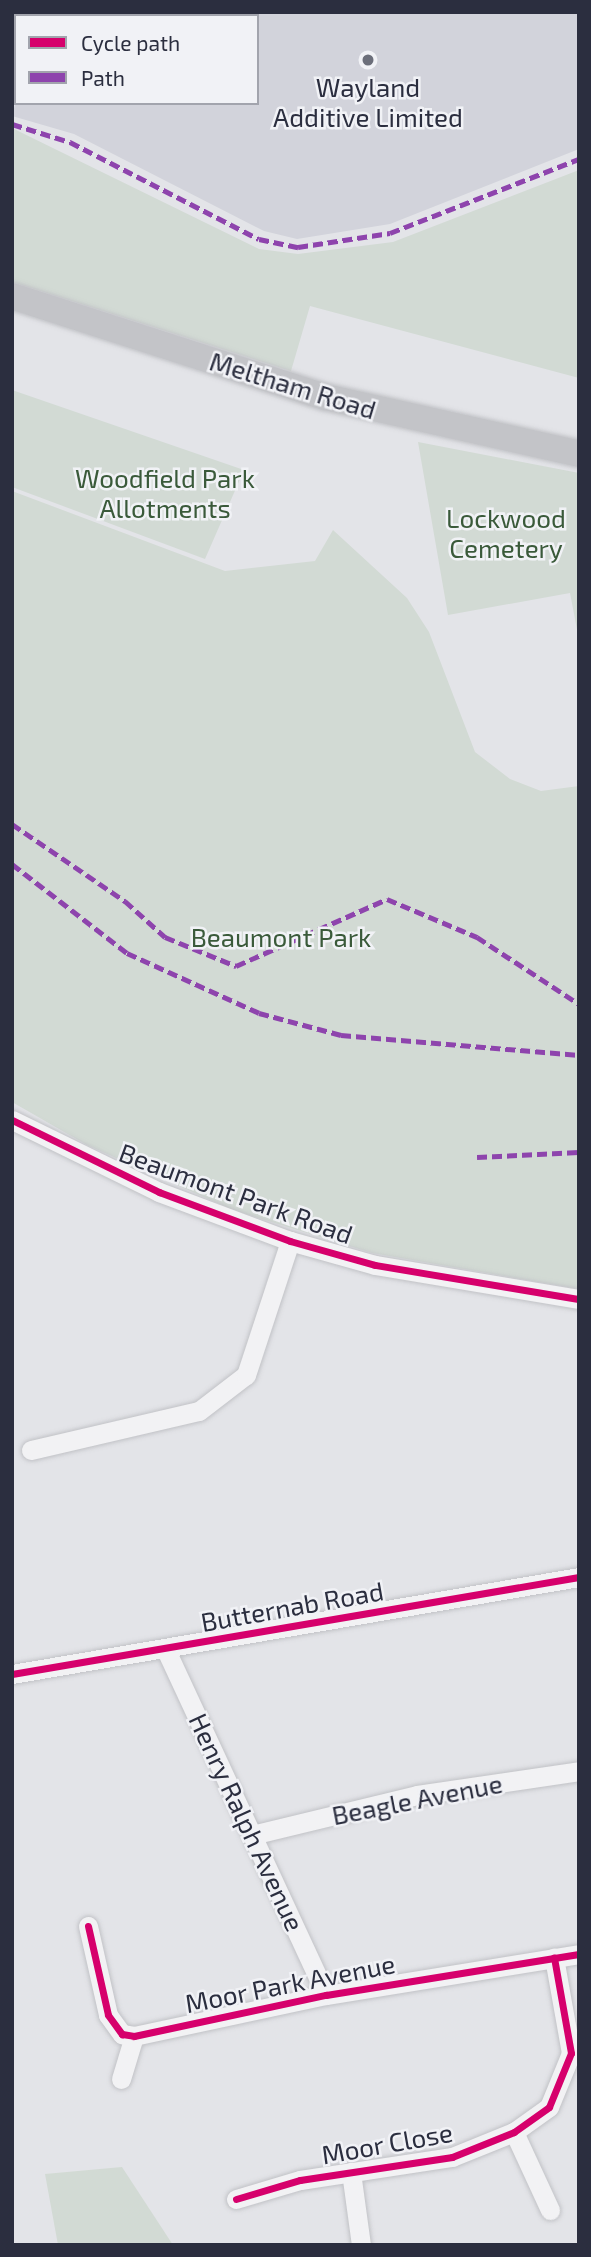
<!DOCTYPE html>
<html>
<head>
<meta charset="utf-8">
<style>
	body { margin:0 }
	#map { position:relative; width:591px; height:2257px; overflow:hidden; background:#e3e4e8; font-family:"Exo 2",sans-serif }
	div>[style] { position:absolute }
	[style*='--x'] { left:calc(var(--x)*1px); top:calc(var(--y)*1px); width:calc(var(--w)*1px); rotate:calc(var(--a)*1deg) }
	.built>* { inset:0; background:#d2d3db }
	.green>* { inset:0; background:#d2dad4 }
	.river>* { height:30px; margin:-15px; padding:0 15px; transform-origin:15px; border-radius:15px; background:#b4bbd0 }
	.roads { filter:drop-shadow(0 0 2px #c1c2c6) drop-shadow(0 0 2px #c1c2c6) }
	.minor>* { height:19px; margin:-9.5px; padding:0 9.5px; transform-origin:9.5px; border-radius:9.5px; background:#f2f2f4 }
	.secondary>* { height:26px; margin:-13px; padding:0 13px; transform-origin:13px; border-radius:13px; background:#c3c4c8 }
	.quiet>* { height:5px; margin-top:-2.5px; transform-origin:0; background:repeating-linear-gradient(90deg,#8e44ad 0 10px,transparent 0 15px) }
	.cycleway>* { height:7px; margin:-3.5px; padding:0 3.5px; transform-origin:3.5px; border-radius:3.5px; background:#d6006c }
	.dots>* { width:19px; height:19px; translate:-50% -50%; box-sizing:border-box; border:4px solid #f1f2f6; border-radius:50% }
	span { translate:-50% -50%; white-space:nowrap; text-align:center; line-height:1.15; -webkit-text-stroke:5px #f1f2f6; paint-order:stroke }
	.poi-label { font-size:26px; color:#2b2e3f }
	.street-label { font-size:26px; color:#2b2e3f }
	.park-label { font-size:26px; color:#3a5a3a }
	.frame { position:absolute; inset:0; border:14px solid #2b2e3f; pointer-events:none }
	.legend { position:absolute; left:14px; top:14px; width:245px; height:91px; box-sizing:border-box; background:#f1f2f6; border:2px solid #a2a4ad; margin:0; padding:9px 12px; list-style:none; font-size:21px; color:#2b2e3f }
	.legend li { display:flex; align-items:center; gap:14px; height:35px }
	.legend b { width:35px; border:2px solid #a2a4ad }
</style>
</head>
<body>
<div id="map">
	<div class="built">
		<div style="clip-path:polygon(236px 12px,579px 12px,579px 149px,390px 224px,297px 239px,264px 231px,74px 134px,12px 116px,16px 101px,257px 103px,257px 16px,230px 16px)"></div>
	</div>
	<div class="green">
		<div style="clip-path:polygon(12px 128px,259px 249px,298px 254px,393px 242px,579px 170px,579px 378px,310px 306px,291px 371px,12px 282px)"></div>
		<div style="clip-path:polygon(12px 390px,244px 470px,205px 559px,12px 487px)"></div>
		<div style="clip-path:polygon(418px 442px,579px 473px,579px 640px,570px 593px,448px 615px)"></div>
		<div style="clip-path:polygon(12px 491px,225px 571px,315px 561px,333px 530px,407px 598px,429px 632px,475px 752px,510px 779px,541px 791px,579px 786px,579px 1289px,372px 1253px,233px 1210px,87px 1145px,12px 1102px)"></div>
		<div style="clip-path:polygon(122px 2167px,173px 2245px,58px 2245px,45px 2174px)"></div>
	</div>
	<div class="river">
		<div style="--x:229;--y:16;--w:6;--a:-45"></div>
		<div style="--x:12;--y:36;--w:4;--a:14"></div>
	</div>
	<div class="roads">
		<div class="minor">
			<div style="--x:12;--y:1120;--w:164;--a:26.1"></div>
			<div style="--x:159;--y:1192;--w:140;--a:20.5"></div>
			<div style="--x:290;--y:1241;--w:88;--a:15.8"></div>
			<div style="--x:375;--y:1265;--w:207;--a:9.5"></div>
			<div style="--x:31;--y:1450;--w:172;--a:-13.1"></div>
			<div style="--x:199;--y:1411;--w:59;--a:-37.5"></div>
			<div style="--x:246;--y:1375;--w:141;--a:-71.8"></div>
			<div style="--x:166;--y:1650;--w:380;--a:65.1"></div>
			<div style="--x:12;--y:1674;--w:575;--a:-9.71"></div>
			<div style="--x:256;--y:1834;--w:166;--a:-13.6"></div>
			<div style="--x:417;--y:1795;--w:164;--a:-8.4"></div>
			<div style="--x:88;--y:1926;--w:91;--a:77.3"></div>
			<div style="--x:108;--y:2015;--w:24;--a:54"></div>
			<div style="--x:122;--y:2034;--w:12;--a:9"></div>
			<div style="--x:134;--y:2036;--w:196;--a:-12.1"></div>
			<div style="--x:326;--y:1995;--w:256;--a:-9.2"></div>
			<div style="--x:121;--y:2079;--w:45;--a:-73.2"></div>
			<div style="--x:514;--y:2132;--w:86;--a:65.2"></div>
			<div style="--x:351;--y:2172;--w:74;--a:82.2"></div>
			<div style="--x:236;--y:2199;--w:67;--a:-16.5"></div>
			<div style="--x:300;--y:2180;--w:154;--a:-8.6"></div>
			<div style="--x:452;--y:2157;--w:67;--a:-22"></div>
			<div style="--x:514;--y:2132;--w:43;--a:-35.5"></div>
			<div style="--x:549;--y:2107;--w:58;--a:-67.8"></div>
			<div style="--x:571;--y:2053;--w:97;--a:-100.1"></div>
		</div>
		<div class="secondary">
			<div style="--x:12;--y:296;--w:329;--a:17.9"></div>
			<div style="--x:325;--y:397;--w:260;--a:12.6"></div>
		</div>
	</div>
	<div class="quiet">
		<div style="--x:12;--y:124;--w:61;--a:17.2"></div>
		<div style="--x:70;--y:142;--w:212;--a:27.2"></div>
		<div style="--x:259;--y:239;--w:40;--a:12"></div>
		<div style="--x:298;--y:247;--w:93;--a:-8.7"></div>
		<div style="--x:390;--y:233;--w:203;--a:-21.4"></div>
		<div style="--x:12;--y:824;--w:137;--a:34.3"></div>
		<div style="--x:125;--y:901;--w:54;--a:42"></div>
		<div style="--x:165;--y:937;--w:77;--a:22.2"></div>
		<div style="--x:236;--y:966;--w:165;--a:-23.9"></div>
		<div style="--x:387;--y:899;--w:98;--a:22.9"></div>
		<div style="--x:477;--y:937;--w:122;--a:33.3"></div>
		<div style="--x:12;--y:864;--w:145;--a:37.7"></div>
		<div style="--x:127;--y:953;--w:145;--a:24.4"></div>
		<div style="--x:259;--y:1013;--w:85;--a:15"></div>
		<div style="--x:341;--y:1035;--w:239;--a:4.8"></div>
		<div style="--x:477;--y:1157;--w:102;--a:-2.8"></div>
	</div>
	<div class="cycleway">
		<div style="--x:12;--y:1120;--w:164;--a:26.1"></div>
		<div style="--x:159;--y:1192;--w:140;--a:20.5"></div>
		<div style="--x:290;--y:1241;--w:88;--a:15.8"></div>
		<div style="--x:375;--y:1265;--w:207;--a:9.5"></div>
		<div style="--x:12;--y:1674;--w:575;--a:-9.71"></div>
		<div style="--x:88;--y:1926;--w:91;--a:77.3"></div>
		<div style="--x:108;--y:2015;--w:24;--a:54"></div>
		<div style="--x:122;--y:2034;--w:12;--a:9"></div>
		<div style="--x:134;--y:2036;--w:196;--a:-12.1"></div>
		<div style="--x:326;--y:1995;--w:256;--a:-9.2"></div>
		<div style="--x:236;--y:2199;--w:67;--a:-16.5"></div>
		<div style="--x:300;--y:2180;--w:154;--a:-8.6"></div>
		<div style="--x:452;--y:2157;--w:67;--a:-22"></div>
		<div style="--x:514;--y:2132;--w:43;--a:-35.5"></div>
		<div style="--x:549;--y:2107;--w:58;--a:-67.8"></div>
		<div style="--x:571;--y:2053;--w:97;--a:-100.1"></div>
	</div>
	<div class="dots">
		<div style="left:368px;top:60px;background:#6b6e7a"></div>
	</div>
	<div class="poi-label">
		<span style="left:368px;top:102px">Wayland<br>Additive Limited</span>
	</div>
	<div class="street-label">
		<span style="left:293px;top:385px;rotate:17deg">Meltham Road</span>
		<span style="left:236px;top:1193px;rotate:20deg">Beaumont Park Road</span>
		<span style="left:292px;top:1606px;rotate:-10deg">Butternab Road</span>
		<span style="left:417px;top:1799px;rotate:-11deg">Beagle Avenue</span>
		<span style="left:247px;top:1822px;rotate:65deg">Henry Ralph Avenue</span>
		<span style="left:290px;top:1983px;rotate:-11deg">Moor Park Avenue</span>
		<span style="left:387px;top:2143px;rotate:-10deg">Moor Close</span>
	</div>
	<div class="park-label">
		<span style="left:165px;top:493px">Woodfield Park<br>Allotments</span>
		<span style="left:506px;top:533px">Lockwood<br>Cemetery</span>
		<span style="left:281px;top:937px">Beaumont Park</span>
	</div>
	<div class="frame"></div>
	<ul class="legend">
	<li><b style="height:9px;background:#d6006c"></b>Cycle path</li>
	<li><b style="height:9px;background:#8e44ad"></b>Path</li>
	</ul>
</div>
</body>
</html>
